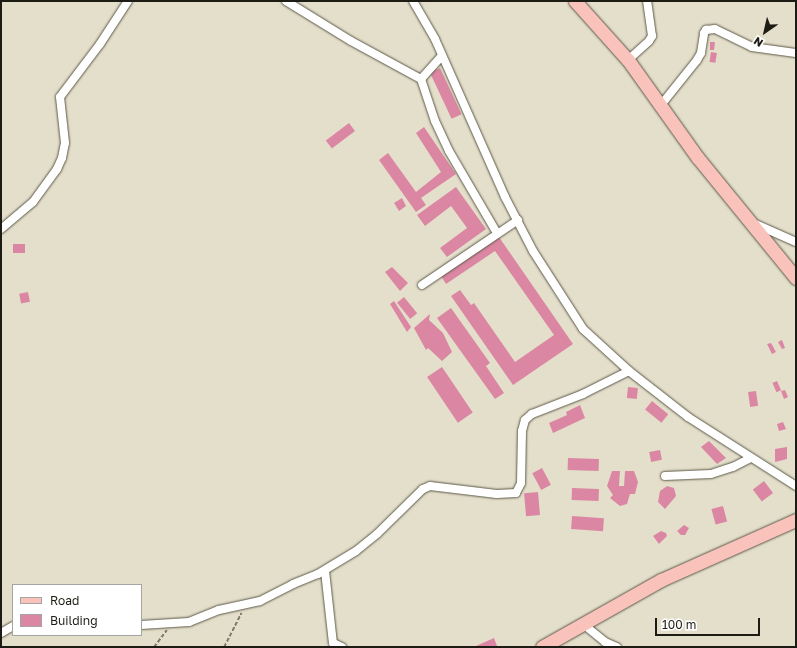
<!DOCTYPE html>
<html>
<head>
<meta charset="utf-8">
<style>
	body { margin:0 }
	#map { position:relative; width:797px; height:648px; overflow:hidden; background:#e4dfcb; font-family:"Golos Text",sans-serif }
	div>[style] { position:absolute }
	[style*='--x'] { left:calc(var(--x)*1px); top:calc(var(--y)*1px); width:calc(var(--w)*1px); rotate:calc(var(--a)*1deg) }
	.building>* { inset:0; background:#db87a3; transform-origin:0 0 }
	.path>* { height:1.5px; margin-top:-0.75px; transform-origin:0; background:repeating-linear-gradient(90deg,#7e7b6d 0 4px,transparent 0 6px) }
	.roads { filter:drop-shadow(0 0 1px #5c5847) drop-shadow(0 0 1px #5c5847) }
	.street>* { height:8px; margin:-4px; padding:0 4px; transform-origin:4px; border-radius:4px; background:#fff }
	.primary>* { height:13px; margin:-6.5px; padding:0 6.5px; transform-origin:6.5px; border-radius:6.5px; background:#f9c2ba }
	span { translate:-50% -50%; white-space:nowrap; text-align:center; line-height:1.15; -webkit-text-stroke:3.5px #fff; paint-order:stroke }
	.frame { position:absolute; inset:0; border:2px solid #1d1c14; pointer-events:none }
	.legend { position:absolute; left:12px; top:584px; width:130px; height:52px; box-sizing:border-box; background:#fff; border:1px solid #a5a4a1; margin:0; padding:5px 7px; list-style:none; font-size:12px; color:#1d1c14 }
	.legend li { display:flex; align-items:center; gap:8px; height:20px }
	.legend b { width:20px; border:1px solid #a5a4a1 }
	.north { position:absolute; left:745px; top:12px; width:40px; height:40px; -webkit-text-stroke:3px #fff; paint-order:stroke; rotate:214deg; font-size:11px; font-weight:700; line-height:16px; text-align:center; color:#1d1c14 }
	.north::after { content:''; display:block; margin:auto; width:14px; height:18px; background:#1d1c14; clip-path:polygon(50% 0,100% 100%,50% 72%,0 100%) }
	.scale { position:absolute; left:655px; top:618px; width:105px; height:18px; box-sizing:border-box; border:2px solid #1d1c14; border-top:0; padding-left:5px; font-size:12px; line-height:14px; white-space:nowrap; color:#1d1c14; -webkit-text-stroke:3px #fff; paint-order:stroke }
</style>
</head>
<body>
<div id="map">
	<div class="building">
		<div style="clip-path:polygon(710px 42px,715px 42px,714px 50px,710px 50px)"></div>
		<div style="left:711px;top:52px;width:6px;height:10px;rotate:9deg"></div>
		<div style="left:440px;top:68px;width:51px;height:11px;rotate:65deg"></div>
		<div style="left:349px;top:123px;width:10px;height:29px;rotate:53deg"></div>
		<div style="clip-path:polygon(424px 127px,456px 174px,421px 198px,426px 205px,416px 212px,379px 160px,388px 153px,416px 192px,441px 172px,416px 133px)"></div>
		<div style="clip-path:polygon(456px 187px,486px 229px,447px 257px,440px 248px,467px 228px,451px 206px,425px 226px,417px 215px)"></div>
		<div style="clip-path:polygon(402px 198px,406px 206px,399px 211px,394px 203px)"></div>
		<div style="clip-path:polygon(499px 237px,573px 344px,513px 385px,451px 296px,460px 290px,471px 305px,474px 303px,515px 362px,554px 335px,495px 251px,446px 284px,441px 276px)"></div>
		<div style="left:13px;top:244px;width:12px;height:9px"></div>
		<div style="clip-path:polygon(392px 267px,408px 283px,400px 291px,385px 272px)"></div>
		<div style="left:28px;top:292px;width:10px;height:9px;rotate:79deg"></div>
		<div style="left:404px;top:297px;width:21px;height:9px;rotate:51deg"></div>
		<div style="clip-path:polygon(394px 301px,411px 327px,407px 332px,390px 304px)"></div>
		<div style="clip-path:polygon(451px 308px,490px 363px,486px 366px,504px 393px,495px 399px,437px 318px)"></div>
		<div style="clip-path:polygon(430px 314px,429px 320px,443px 333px,452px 352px,442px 361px,428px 348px,426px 350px,414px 328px)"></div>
		<div style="clip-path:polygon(782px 340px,785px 348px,782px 349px,778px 342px)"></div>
		<div style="clip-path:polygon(771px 343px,776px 352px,772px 354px,767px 344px)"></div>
		<div style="left:442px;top:367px;width:55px;height:18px;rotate:56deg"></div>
		<div style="left:777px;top:381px;width:10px;height:5px;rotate:66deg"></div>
		<div style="left:628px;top:387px;width:10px;height:11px;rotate:6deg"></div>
		<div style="clip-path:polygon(785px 390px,788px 397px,784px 399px,781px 391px)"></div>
		<div style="left:756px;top:391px;width:15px;height:8px;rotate:82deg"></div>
		<div style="left:652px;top:401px;width:21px;height:11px;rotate:39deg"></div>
		<div style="clip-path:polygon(580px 405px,585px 418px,553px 433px,549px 423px,567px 415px,566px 412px)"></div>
		<div style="clip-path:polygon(783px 422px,786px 429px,779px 431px,777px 424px)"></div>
		<div style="clip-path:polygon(709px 441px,726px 458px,717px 464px,701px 447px)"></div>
		<div style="clip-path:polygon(787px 447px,787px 459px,775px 462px,775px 449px)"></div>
		<div style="left:660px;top:450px;width:10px;height:11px;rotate:79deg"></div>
		<div style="left:568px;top:458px;width:31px;height:12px;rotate:2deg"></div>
		<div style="left:542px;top:468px;width:19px;height:11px;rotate:62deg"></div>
		<div style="clip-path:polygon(612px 471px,620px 471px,619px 486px,624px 486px,625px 471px,634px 471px,638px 482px,635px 494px,630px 494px,627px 504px,620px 506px,610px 498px,613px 495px,607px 486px)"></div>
		<div style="left:764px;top:481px;width:15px;height:14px;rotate:53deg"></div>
		<div style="clip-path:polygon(667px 486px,674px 488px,676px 496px,665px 509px,658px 502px,660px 491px)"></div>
		<div style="left:572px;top:488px;width:27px;height:12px;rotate:2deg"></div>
		<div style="left:538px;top:492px;width:23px;height:14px;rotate:85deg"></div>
		<div style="left:723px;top:506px;width:16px;height:12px;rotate:75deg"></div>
		<div style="left:572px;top:516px;width:32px;height:13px;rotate:4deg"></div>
		<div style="clip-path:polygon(684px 525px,689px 528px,685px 535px,681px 535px,677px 531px)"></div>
		<div style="clip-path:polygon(661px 531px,666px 533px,667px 536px,659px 544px,653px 536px)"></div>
		<div style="clip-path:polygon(494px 638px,497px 646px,477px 647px,476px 646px)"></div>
	</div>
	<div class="path">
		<div style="--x:154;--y:647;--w:21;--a:-53"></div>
		<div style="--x:224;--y:647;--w:38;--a:-63"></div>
	</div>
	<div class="roads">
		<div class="street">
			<div style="--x:286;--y:1;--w:76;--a:31.6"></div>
			<div style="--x:351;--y:41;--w:80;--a:28.5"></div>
			<div style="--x:421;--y:79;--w:44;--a:71.6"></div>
			<div style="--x:435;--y:121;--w:33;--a:65"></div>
			<div style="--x:449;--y:151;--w:95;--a:59.7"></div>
			<div style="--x:413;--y:1;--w:44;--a:59.9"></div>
			<div style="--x:435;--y:39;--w:173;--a:66.1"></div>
			<div style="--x:505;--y:197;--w:61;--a:62.6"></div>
			<div style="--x:533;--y:251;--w:93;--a:57.3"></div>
			<div style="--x:583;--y:329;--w:62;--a:42.4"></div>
			<div style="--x:629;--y:371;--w:75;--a:37.9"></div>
			<div style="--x:688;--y:417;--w:128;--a:32.6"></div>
			<div style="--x:628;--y:60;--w:28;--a:-42"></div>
			<div style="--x:649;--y:41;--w:6;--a:-59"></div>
			<div style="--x:652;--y:36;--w:35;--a:-98"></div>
			<div style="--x:421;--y:79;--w:31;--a:-48"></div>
			<div style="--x:661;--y:105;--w:58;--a:-51.3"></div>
			<div style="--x:697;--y:60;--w:8;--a:-60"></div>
			<div style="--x:701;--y:53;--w:20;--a:-81"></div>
			<div style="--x:704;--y:33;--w:4;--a:-56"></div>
			<div style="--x:706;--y:30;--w:9;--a:-6"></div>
			<div style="--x:715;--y:29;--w:41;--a:25.9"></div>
			<div style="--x:752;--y:47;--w:44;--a:7.8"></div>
			<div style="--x:753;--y:223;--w:47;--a:23.8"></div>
			<div style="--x:1;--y:229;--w:42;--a:-40.2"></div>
			<div style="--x:33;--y:202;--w:41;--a:-54"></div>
			<div style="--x:57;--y:169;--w:12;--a:-66"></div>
			<div style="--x:62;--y:158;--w:15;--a:-79"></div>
			<div style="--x:65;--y:143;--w:46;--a:-96.2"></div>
			<div style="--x:60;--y:97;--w:66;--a:-53"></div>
			<div style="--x:100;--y:44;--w:51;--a:-56.9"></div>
			<div style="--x:422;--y:285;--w:116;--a:-34.1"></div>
			<div style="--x:665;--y:476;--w:46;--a:-2.5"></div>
			<div style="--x:711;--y:474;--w:23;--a:-18"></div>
			<div style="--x:733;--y:467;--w:20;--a:-27"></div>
			<div style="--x:325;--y:571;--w:72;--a:83.7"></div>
			<div style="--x:333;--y:643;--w:10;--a:24"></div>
			<div style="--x:583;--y:624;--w:28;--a:39"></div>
			<div style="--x:605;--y:642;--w:13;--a:23"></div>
			<div style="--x:141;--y:625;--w:48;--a:-3.6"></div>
			<div style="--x:189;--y:622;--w:32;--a:-22"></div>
			<div style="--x:219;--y:610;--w:42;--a:-12.4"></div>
			<div style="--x:260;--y:601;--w:37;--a:-27"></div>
			<div style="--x:293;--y:584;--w:27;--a:-22"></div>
			<div style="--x:318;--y:574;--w:44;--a:-31.2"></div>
			<div style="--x:356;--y:551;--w:27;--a:-39"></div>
			<div style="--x:377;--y:534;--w:64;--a:-44.4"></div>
			<div style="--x:423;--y:489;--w:8;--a:-23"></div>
			<div style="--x:430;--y:486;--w:67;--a:6.8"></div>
			<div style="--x:497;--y:494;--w:19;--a:-3"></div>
			<div style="--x:516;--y:493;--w:11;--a:-63"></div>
			<div style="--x:521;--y:483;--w:52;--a:-88.9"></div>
			<div style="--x:522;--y:431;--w:11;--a:-75"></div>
			<div style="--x:525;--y:420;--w:9;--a:-41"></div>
			<div style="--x:532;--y:414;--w:55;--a:-21.4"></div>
			<div style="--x:583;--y:394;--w:51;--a:-26.6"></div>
			<div style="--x:1;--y:633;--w:14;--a:-30"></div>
		</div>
		<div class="primary">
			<div style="--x:575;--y:1;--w:79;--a:48.1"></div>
			<div style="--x:628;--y:60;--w:120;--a:54.5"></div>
			<div style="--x:698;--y:158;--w:155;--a:50.8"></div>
			<div style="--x:542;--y:647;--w:137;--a:-29.4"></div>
			<div style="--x:661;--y:580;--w:148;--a:-24"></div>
		</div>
	</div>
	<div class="frame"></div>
	<ul class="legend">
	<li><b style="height:5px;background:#f9c2ba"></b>Road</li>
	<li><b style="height:11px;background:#db87a3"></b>Building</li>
	</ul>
	<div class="north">N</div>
	<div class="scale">100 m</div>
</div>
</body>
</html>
